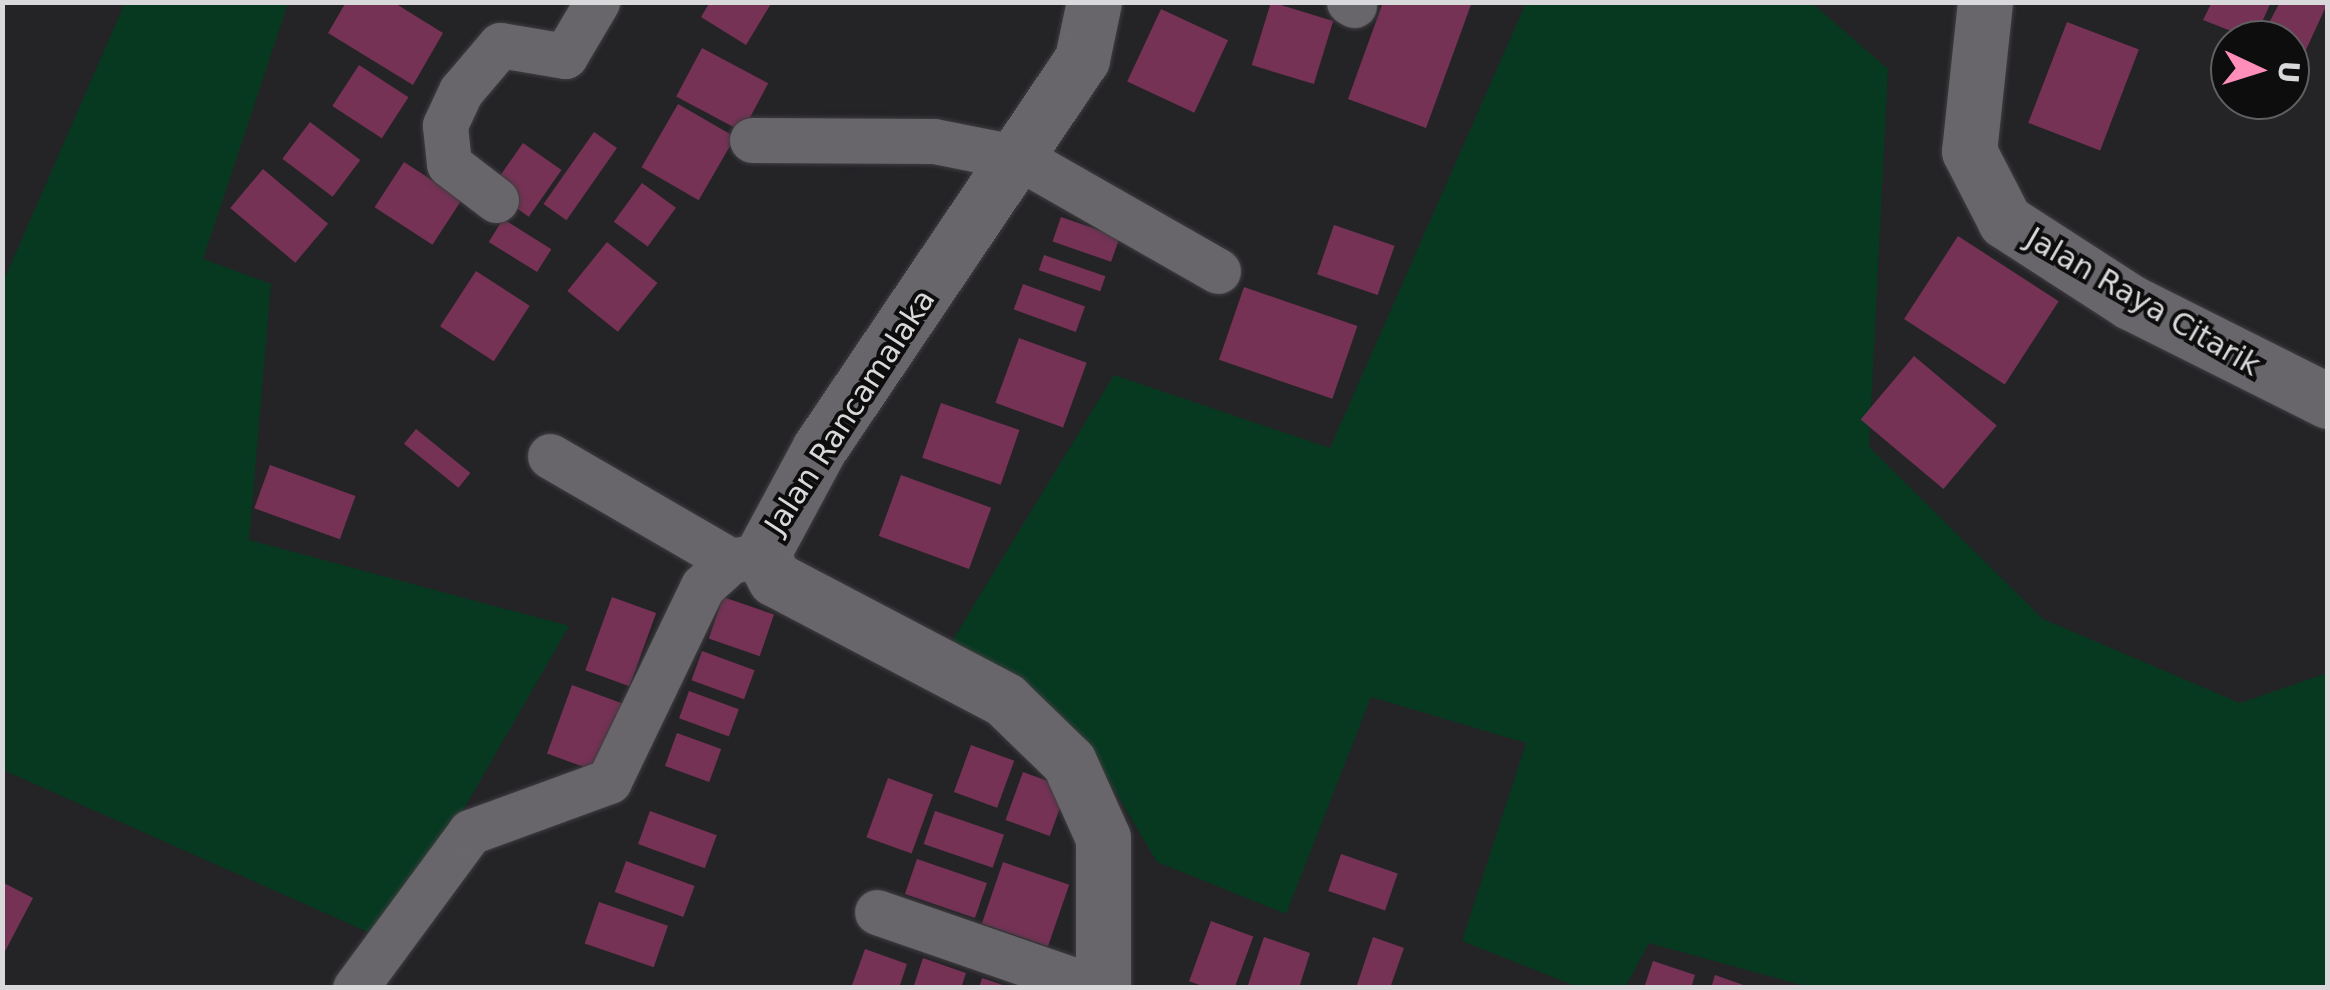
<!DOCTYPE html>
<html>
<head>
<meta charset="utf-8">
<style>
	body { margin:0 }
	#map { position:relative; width:2330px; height:990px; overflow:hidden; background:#242326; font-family:"DejaVu Sans",sans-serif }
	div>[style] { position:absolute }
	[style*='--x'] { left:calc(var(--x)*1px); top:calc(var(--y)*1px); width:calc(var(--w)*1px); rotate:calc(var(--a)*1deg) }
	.green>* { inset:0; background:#073921 }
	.building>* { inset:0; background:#763255; transform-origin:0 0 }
	.roads { filter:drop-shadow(0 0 2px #3f3d40) drop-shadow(0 0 2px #3f3d40) }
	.minor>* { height:45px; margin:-22.5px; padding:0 22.5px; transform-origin:22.5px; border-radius:22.5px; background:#68666a }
	.tertiary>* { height:55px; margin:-27.5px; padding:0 27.5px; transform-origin:27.5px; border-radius:27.5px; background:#68666a }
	span { translate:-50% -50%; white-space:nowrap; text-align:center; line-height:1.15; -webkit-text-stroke:8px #0d0d0e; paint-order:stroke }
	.street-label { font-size:30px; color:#d9d8da }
	.frame { position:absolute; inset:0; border:5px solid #d9d8da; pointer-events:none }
	.north { position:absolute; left:2210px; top:20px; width:100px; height:100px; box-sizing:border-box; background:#0d0d0e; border:2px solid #5f5e60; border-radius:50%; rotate:94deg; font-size:28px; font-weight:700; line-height:40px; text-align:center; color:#d9d8da }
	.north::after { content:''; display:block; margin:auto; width:35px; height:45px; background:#ff8eba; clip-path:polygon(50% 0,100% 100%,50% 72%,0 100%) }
</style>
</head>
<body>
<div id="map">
	<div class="green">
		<div style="clip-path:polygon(125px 3px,288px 3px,203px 259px,271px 284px,249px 540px,569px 626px,388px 941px,3px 770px,3px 282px)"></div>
		<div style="clip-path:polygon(1526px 3px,1812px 3px,1888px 69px,1869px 447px,2043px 619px,2240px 703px,2327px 673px,2327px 987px,1809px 987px,1649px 943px,1625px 987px,1578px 987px,1462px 941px,1526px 743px,1371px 697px,1286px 914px,1157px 862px,1085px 740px,952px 641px,1114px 375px,1330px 448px)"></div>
	</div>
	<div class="building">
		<div style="clip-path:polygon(346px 2px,393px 2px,443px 33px,413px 85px,328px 33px)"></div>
		<div style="clip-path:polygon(710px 2px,772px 2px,746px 45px,701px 17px)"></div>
		<div style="left:1271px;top:2px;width:65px;height:66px;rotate:17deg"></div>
		<div style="clip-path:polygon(1383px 2px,1472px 2px,1426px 128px,1348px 99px)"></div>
		<div style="clip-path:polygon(2212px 2px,2271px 2px,2254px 40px,2203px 20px)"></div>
		<div style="clip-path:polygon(2280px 2px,2328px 2px,2293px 78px,2290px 40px,2260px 40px)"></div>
		<div style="left:1161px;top:9px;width:74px;height:80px;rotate:25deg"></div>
		<div style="left:2067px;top:22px;width:77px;height:108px;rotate:21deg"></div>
		<div style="left:702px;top:48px;width:75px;height:55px;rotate:28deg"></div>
		<div style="left:359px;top:65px;width:59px;height:49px;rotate:33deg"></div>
		<div style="left:678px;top:104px;width:66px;height:73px;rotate:30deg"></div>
		<div style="left:310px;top:122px;width:63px;height:46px;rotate:37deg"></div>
		<div style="left:594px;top:132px;width:28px;height:88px;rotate:35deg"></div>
		<div style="left:523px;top:143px;width:47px;height:57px;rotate:35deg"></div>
		<div style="left:404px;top:162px;width:69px;height:54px;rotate:33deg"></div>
		<div style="left:263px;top:169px;width:85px;height:51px;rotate:40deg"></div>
		<div style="left:642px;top:183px;width:42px;height:48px;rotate:36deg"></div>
		<div style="left:1061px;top:217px;width:62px;height:26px;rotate:19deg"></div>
		<div style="left:503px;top:219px;width:57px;height:27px;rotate:32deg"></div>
		<div style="left:1334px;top:225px;width:64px;height:52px;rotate:19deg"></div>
		<div style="left:1958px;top:236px;width:120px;height:99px;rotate:33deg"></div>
		<div style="left:607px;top:242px;width:65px;height:63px;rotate:39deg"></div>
		<div style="left:1044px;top:255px;width:65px;height:16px;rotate:19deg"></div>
		<div style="left:476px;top:271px;width:64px;height:66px;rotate:33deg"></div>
		<div style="left:1023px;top:284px;width:66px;height:27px;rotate:20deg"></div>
		<div style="left:1244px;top:287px;width:120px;height:77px;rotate:19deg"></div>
		<div style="left:1019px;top:338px;width:72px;height:69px;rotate:20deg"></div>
		<div style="left:1914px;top:356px;width:108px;height:83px;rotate:40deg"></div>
		<div style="left:941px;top:403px;width:83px;height:58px;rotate:19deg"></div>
		<div style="left:416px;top:429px;width:70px;height:19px;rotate:39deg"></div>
		<div style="left:270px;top:465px;width:91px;height:46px;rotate:20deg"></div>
		<div style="left:901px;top:475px;width:96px;height:65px;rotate:20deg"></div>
		<div style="left:612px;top:597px;width:47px;height:78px;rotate:20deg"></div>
		<div style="left:723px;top:597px;width:54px;height:44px;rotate:19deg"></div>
		<div style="left:702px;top:651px;width:56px;height:31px;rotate:20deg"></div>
		<div style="left:572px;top:685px;width:56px;height:73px;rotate:20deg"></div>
		<div style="left:689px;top:691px;width:53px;height:29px;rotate:20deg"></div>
		<div style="left:677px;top:733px;width:47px;height:35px;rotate:20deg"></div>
		<div style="left:971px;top:745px;width:46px;height:50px;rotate:20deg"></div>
		<div style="left:1023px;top:772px;width:47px;height:51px;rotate:20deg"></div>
		<div style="left:888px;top:778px;width:48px;height:63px;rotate:20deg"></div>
		<div style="left:650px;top:811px;width:71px;height:35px;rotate:20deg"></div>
		<div style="left:935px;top:811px;width:73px;height:35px;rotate:19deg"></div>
		<div style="left:1341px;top:854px;width:60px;height:39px;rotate:19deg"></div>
		<div style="left:917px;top:859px;width:74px;height:37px;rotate:19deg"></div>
		<div style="left:626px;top:861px;width:73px;height:33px;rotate:20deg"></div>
		<div style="left:1003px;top:862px;width:70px;height:65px;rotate:19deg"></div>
		<div style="clip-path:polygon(2px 882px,33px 898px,2px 957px)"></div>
		<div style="left:599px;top:902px;width:73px;height:44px;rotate:19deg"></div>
		<div style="left:1211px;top:921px;width:45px;height:64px;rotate:20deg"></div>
		<div style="clip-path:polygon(1264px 937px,1310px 953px,1299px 988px,1247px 988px)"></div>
		<div style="clip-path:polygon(1373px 937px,1404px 948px,1390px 988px,1357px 985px)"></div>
		<div style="clip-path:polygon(865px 949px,907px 964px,899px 988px,851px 988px)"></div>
		<div style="clip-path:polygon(923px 958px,966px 973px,961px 988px,913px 988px)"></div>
		<div style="clip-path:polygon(1653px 961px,1695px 975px,1691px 988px,1644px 988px)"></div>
		<div style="clip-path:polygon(1715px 975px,1749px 987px,1748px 988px,1711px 988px)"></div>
		<div style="clip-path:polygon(982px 978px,1009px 987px,1009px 988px,979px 988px)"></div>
	</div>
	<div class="roads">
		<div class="minor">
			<div style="--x:1349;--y:2;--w:6;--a:31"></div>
			<div style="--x:752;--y:140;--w:182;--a:0.3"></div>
			<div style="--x:934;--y:141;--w:88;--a:11.2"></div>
			<div style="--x:1020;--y:158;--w:228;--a:29.7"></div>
			<div style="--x:496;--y:200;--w:59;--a:-142.5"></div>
			<div style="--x:449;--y:164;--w:39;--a:-96"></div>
			<div style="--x:445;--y:125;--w:38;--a:-65"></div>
			<div style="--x:461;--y:91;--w:60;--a:-49.7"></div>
			<div style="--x:500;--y:45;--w:66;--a:9.6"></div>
			<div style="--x:565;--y:56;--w:63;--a:-59.3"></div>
			<div style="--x:550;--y:456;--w:209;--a:30.1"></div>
			<div style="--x:877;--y:912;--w:233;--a:19.1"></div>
			<div style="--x:355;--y:988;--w:194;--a:-53.6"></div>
			<div style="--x:470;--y:832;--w:148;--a:-20.1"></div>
			<div style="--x:609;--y:781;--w:216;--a:-64.3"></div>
			<div style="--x:703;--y:586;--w:38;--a:-42"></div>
			<div style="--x:731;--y:561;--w:32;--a:-11"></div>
		</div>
		<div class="tertiary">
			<div style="--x:1094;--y:2;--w:58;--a:101.9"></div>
			<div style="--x:1082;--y:59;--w:470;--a:124"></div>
			<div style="--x:819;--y:449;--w:120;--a:118.3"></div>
			<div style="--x:762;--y:555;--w:27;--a:62"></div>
			<div style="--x:775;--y:579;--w:260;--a:27.7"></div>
			<div style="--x:1005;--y:700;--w:89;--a:44.1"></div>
			<div style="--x:1069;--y:762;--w:83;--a:65.9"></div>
			<div style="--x:1103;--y:838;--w:150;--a:90"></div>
			<div style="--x:1985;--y:2;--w:150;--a:96.1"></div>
			<div style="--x:1969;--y:151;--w:79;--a:62.8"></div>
			<div style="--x:2005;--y:221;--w:149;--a:32.9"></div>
			<div style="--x:2130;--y:302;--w:221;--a:26.6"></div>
		</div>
	</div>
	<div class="street-label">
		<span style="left:2143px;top:302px;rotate:30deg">Jalan Raya Citarik</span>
		<span style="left:850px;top:412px;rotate:-57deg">Jalan Rancamalaka</span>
	</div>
	<div class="frame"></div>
	<div class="north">U</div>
</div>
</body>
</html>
